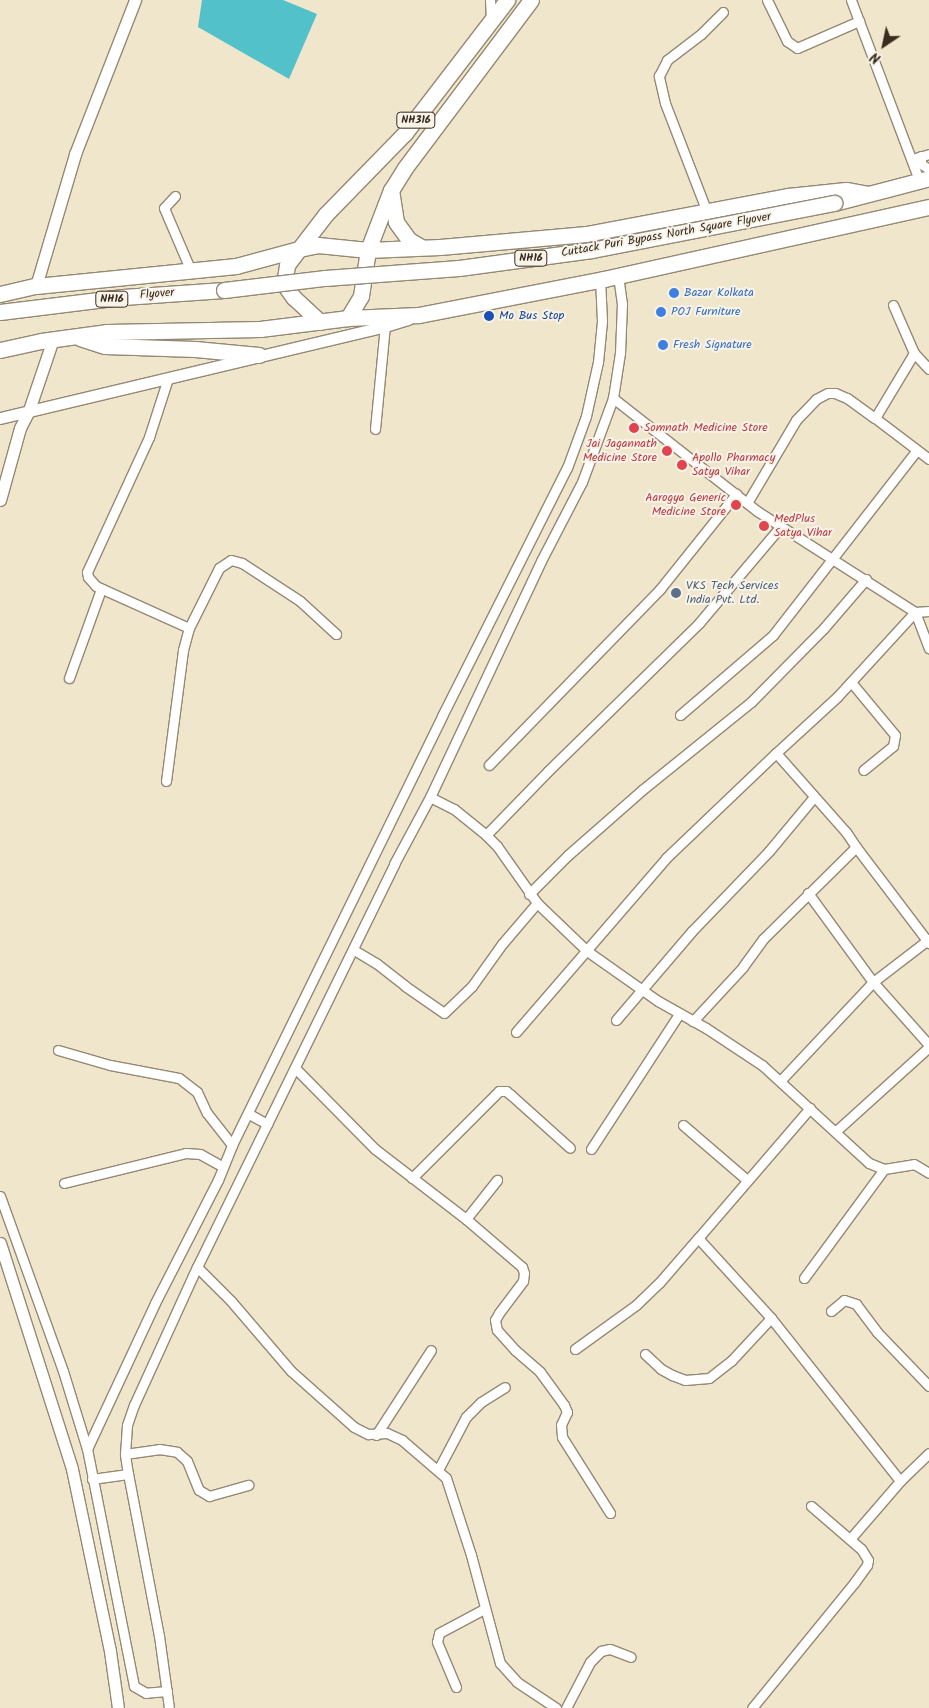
<!DOCTYPE html>
<style>
body{margin:0}
#map{position:relative;width:929px;height:1708px;overflow:hidden;background:#efe6cb;font-family:Kalam,sans-serif}
div>[style]{position:absolute}
[style*='--x']{left:calc(var(--x)*1px);top:calc(var(--y)*1px);width:calc(var(--w)*1px);rotate:calc(var(--a)*1deg)}
.water>*{inset:0;background:#53c1ca}
.roads{filter:drop-shadow(1px 0 #958874) drop-shadow(-1px 0 #958874) drop-shadow(0 1px #958874) drop-shadow(0 -1px #958874)}
.street>*{height:9px;margin:-4.5px;padding:0 4.5px;transform-origin:4.5px;border-radius:4.5px;background:#fff}
.secondary>*{height:11px;margin:-5.5px;padding:0 5.5px;transform-origin:5.5px;border-radius:5.5px;background:#fff}
.highway>*{height:15px;margin:-7.5px;padding:0 7.5px;transform-origin:7.5px;border-radius:7.5px;background:#fff}
.bridges{filter:drop-shadow(1px 0 #958874) drop-shadow(-1px 0 #958874) drop-shadow(0 1px #958874) drop-shadow(0 -1px #958874)}
.highway-bridge>*{height:15px;margin:-7.5px;padding:0 7.5px;transform-origin:7.5px;border-radius:7.5px;background:#fff}
.dots>*{width:14px;height:14px;translate:-50% -50%;box-sizing:border-box;border:2px solid #f7f3e8;border-radius:50%}
span{translate:-50% -50%;white-space:nowrap;text-align:center;line-height:1.15;-webkit-text-stroke:4px #f7f3e8;paint-order:stroke}
.shield-label span{padding:1px 4px;background:#f7f3e8;border:1px solid;border-radius:4px;-webkit-text-stroke-width:0}
.shield-label{font-size:11px;color:#3b2a1e;font-weight:700}
.street-label{font-size:12px;color:#3b2a1e}
.shop-label{font-size:12px;color:#366cbe}
.left{translate:0 -50%;text-align:left}
.transit-label{font-size:12px;color:#164399}
.health-label{font-size:12px;color:#be3a42}
.right{translate:-100% -50%;text-align:right}
.service-label{font-size:12px;color:#4e5e75}
.north{position:absolute;left:859px;top:20px;width:50px;height:50px;-webkit-text-stroke:4px #f7f3e8;paint-order:stroke;rotate:214deg;font-size:14px;font-weight:700;line-height:20px;text-align:center;color:#3b2a1e}
.north::after{content:'';display:block;margin:auto;width:18px;height:22px;background:#3b2a1e;clip-path:polygon(50% 0,100% 100%,50% 72%,0 100%)}
</style>
<div id="map">
<div class="water">
<i style="clip-path:polygon(202px 0,283px 0,317px 14px,289px 79px,198px 27px)"></i>
</div>
<div class="roads">
<div class="street">
<i style="--x:490;--y:0;--w:20;--a:87"></i>
<i style="--x:767;--y:0;--w:46;--a:64"></i>
<i style="--x:787;--y:41;--w:12;--a:35"></i>
<i style="--x:797;--y:48;--w:68;--a:-23.5"></i>
<i style="--x:851;--y:0;--w:192;--a:69.3"></i>
<i style="--x:921;--y:156;--w:8;--a:90"></i>
<i style="--x:921;--y:164;--w:9;--a:32"></i>
<i style="--x:912;--y:159;--w:18;--a:-16"></i>
<i style="--x:175;--y:196;--w:16;--a:133"></i>
<i style="--x:164;--y:208;--w:69;--a:66.8"></i>
<i style="--x:707;--y:212;--w:117;--a:-111.1"></i>
<i style="--x:665;--y:103;--w:28;--a:-103"></i>
<i style="--x:659;--y:76;--w:18;--a:-63"></i>
<i style="--x:667;--y:60;--w:43;--a:-37.4"></i>
<i style="--x:701;--y:34;--w:31;--a:-45"></i>
<i style="--x:893;--y:305;--w:52;--a:66.4"></i>
<i style="--x:914;--y:353;--w:22;--a:47"></i>
<i style="--x:613;--y:398;--w:183;--a:38.1"></i>
<i style="--x:757;--y:511;--w:188;--a:32.6"></i>
<i style="--x:915;--y:612;--w:39;--a:69"></i>
<i style="--x:875;--y:418;--w:68;--a:37.2"></i>
<i style="--x:375;--y:429;--w:103;--a:-84.5"></i>
<i style="--x:747;--y:503;--w:96;--a:-59.4"></i>
<i style="--x:796;--y:420;--w:29;--a:-46"></i>
<i style="--x:816;--y:399;--w:13;--a:-27"></i>
<i style="--x:828;--y:393;--w:7;--a:0"></i>
<i style="--x:835;--y:393;--w:13;--a:23"></i>
<i style="--x:847;--y:398;--w:34;--a:36"></i>
<i style="--x:875;--y:418;--w:76;--a:-59"></i>
<i style="--x:189;--y:628;--w:67;--a:-63.4"></i>
<i style="--x:219;--y:568;--w:14;--a:-34"></i>
<i style="--x:231;--y:560;--w:11;--a:15"></i>
<i style="--x:242;--y:563;--w:69;--a:33.2"></i>
<i style="--x:300;--y:601;--w:49;--a:42.5"></i>
<i style="--x:69;--y:678;--w:95;--a:-70.2"></i>
<i style="--x:851;--y:682;--w:69;--a:50.3"></i>
<i style="--x:895;--y:735;--w:11;--a:100"></i>
<i style="--x:893;--y:746;--w:38;--a:141"></i>
<i style="--x:680;--y:715;--w:123;--a:-40.7"></i>
<i style="--x:773;--y:635;--w:234;--a:-52.1"></i>
<i style="--x:776;--y:753;--w:83;--a:-42.6"></i>
<i style="--x:837;--y:697;--w:115;--a:-47.5"></i>
<i style="--x:915;--y:612;--w:14;--a:-4"></i>
<i style="--x:489;--y:765;--w:245;--a:-45.8"></i>
<i style="--x:660;--y:589;--w:122;--a:-51.3"></i>
<i style="--x:166;--y:781;--w:132;--a:-82.6"></i>
<i style="--x:183;--y:650;--w:23;--a:-75"></i>
<i style="--x:189;--y:628;--w:102;--a:-155.7"></i>
<i style="--x:96;--y:586;--w:12;--a:-132"></i>
<i style="--x:88;--y:577;--w:5;--a:-101"></i>
<i style="--x:87;--y:572;--w:149;--a:-65.3"></i>
<i style="--x:149;--y:437;--w:62;--a:-72.1"></i>
<i style="--x:430;--y:797;--w:27;--a:27"></i>
<i style="--x:454;--y:809;--w:41;--a:39.1"></i>
<i style="--x:486;--y:835;--w:16;--a:45"></i>
<i style="--x:497;--y:846;--w:70;--a:54.9"></i>
<i style="--x:537;--y:903;--w:69;--a:43.8"></i>
<i style="--x:587;--y:951;--w:87;--a:35.2"></i>
<i style="--x:658;--y:1001;--w:55;--a:29.4"></i>
<i style="--x:706;--y:1028;--w:67;--a:33.5"></i>
<i style="--x:762;--y:1065;--w:145;--a:42.5"></i>
<i style="--x:869;--y:1163;--w:16;--a:22"></i>
<i style="--x:884;--y:1169;--w:30;--a:-9"></i>
<i style="--x:914;--y:1164;--w:17;--a:31"></i>
<i style="--x:486;--y:835;--w:89;--a:-45.9"></i>
<i style="--x:548;--y:771;--w:211;--a:-44.4"></i>
<i style="--x:699;--y:623;--w:126;--a:-49.8"></i>
<i style="--x:856;--y:847;--w:121;--a:52.8"></i>
<i style="--x:808;--y:893;--w:110;--a:53.9"></i>
<i style="--x:873;--y:982;--w:84;--a:48.4"></i>
<i style="--x:529;--y:894;--w:55;--a:-45"></i>
<i style="--x:568;--y:855;--w:98;--a:-41.3"></i>
<i style="--x:642;--y:790;--w:140;--a:-38.9"></i>
<i style="--x:751;--y:702;--w:103;--a:-45.4"></i>
<i style="--x:823;--y:629;--w:66;--a:-49.3"></i>
<i style="--x:354;--y:950;--w:26;--a:31"></i>
<i style="--x:376;--y:963;--w:37;--a:38"></i>
<i style="--x:405;--y:986;--w:47;--a:34.7"></i>
<i style="--x:444;--y:1013;--w:39;--a:-44"></i>
<i style="--x:472;--y:986;--w:52;--a:-54.5"></i>
<i style="--x:502;--y:944;--w:54;--a:-49.5"></i>
<i style="--x:616;--y:1020;--w:117;--a:-49.5"></i>
<i style="--x:692;--y:931;--w:111;--a:-46.1"></i>
<i style="--x:769;--y:851;--w:70;--a:-50.2"></i>
<i style="--x:516;--y:1032;--w:230;--a:-49.2"></i>
<i style="--x:666;--y:858;--w:152;--a:-43.7"></i>
<i style="--x:776;--y:753;--w:106;--a:48.5"></i>
<i style="--x:846;--y:832;--w:18;--a:56"></i>
<i style="--x:856;--y:847;--w:131;--a:135.3"></i>
<i style="--x:763;--y:939;--w:34;--a:126"></i>
<i style="--x:743;--y:967;--w:74;--a:132.8"></i>
<i style="--x:58;--y:1050;--w:54;--a:16.1"></i>
<i style="--x:110;--y:1065;--w:70;--a:10.7"></i>
<i style="--x:179;--y:1078;--w:23;--a:38"></i>
<i style="--x:197;--y:1092;--w:23;--a:65"></i>
<i style="--x:207;--y:1113;--w:41;--a:52"></i>
<i style="--x:295;--y:1068;--w:114;--a:45.4"></i>
<i style="--x:375;--y:1149;--w:115;--a:37.6"></i>
<i style="--x:466;--y:1219;--w:74;--a:40.6"></i>
<i style="--x:522;--y:1267;--w:6;--a:72"></i>
<i style="--x:524;--y:1273;--w:8;--a:97"></i>
<i style="--x:523;--y:1281;--w:40;--a:127"></i>
<i style="--x:499;--y:1313;--w:8;--a:120"></i>
<i style="--x:495;--y:1320;--w:10;--a:79"></i>
<i style="--x:497;--y:1330;--w:27;--a:48"></i>
<i style="--x:515;--y:1350;--w:33;--a:41"></i>
<i style="--x:540;--y:1372;--w:41;--a:54"></i>
<i style="--x:564;--y:1405;--w:8;--a:67"></i>
<i style="--x:567;--y:1412;--w:14;--a:115"></i>
<i style="--x:561;--y:1425;--w:12;--a:85"></i>
<i style="--x:562;--y:1437;--w:90;--a:57.7"></i>
<i style="--x:781;--y:1080;--w:134;--a:-46.8"></i>
<i style="--x:873;--y:982;--w:71;--a:-37.5"></i>
<i style="--x:810;--y:1108;--w:172;--a:130.7"></i>
<i style="--x:698;--y:1238;--w:108;--a:47.6"></i>
<i style="--x:771;--y:1318;--w:208;--a:51.6"></i>
<i style="--x:900;--y:1481;--w:40;--a:-44"></i>
<i style="--x:249;--y:1114;--w:21;--a:29"></i>
<i style="--x:683;--y:1125;--w:84;--a:40.7"></i>
<i style="--x:836;--y:1131;--w:125;--a:-42.1"></i>
<i style="--x:591;--y:1149;--w:161;--a:-56.9"></i>
<i style="--x:412;--y:1178;--w:123;--a:-45"></i>
<i style="--x:499;--y:1091;--w:7;--a:0"></i>
<i style="--x:506;--y:1091;--w:6;--a:39"></i>
<i style="--x:511;--y:1095;--w:79;--a:41.9"></i>
<i style="--x:64;--y:1183;--w:126;--a:-13.8"></i>
<i style="--x:186;--y:1153;--w:14;--a:4"></i>
<i style="--x:200;--y:1154;--w:26;--a:29"></i>
<i style="--x:0;--y:1196;--w:186;--a:70.2"></i>
<i style="--x:63;--y:1371;--w:82;--a:72.9"></i>
<i style="--x:466;--y:1219;--w:50;--a:-51.5"></i>
<i style="--x:197;--y:1267;--w:48;--a:45"></i>
<i style="--x:231;--y:1301;--w:92;--a:49.4"></i>
<i style="--x:291;--y:1371;--w:84;--a:41.6"></i>
<i style="--x:354;--y:1427;--w:16;--a:27"></i>
<i style="--x:368;--y:1434;--w:19;--a:-3"></i>
<i style="--x:387;--y:1433;--w:17;--a:25"></i>
<i style="--x:402;--y:1440;--w:58;--a:40.8"></i>
<i style="--x:446;--y:1478;--w:81;--a:72"></i>
<i style="--x:471;--y:1555;--w:112;--a:75"></i>
<i style="--x:500;--y:1663;--w:25;--a:48"></i>
<i style="--x:517;--y:1682;--w:47;--a:33.7"></i>
<i style="--x:804;--y:1278;--w:135;--a:-53.7"></i>
<i style="--x:831;--y:1311;--w:17;--a:-40"></i>
<i style="--x:844;--y:1300;--w:13;--a:18"></i>
<i style="--x:856;--y:1304;--w:35;--a:53"></i>
<i style="--x:877;--y:1332;--w:75;--a:46.1"></i>
<i style="--x:575;--y:1349;--w:75;--a:-35.8"></i>
<i style="--x:636;--y:1305;--w:32;--a:-44"></i>
<i style="--x:659;--y:1283;--w:60;--a:-49.1"></i>
<i style="--x:645;--y:1354;--w:22;--a:43"></i>
<i style="--x:661;--y:1369;--w:13;--a:29"></i>
<i style="--x:672;--y:1375;--w:14;--a:21"></i>
<i style="--x:685;--y:1380;--w:24;--a:-5"></i>
<i style="--x:709;--y:1378;--w:28;--a:-38"></i>
<i style="--x:731;--y:1361;--w:59;--a:-47.1"></i>
<i style="--x:376;--y:1435;--w:101;--a:-57.1"></i>
<i style="--x:125;--y:1454;--w:34;--a:-8"></i>
<i style="--x:159;--y:1449;--w:18;--a:9"></i>
<i style="--x:177;--y:1452;--w:13;--a:42"></i>
<i style="--x:187;--y:1461;--w:31;--a:68"></i>
<i style="--x:199;--y:1490;--w:12;--a:31"></i>
<i style="--x:209;--y:1496;--w:41;--a:-15.8"></i>
<i style="--x:438;--y:1470;--w:60;--a:-62.2"></i>
<i style="--x:466;--y:1417;--w:21;--a:-45"></i>
<i style="--x:481;--y:1402;--w:28;--a:-32"></i>
<i style="--x:92;--y:1479;--w:36;--a:-8"></i>
<i style="--x:850;--y:1539;--w:77;--a:-49.2"></i>
<i style="--x:456;--y:1687;--w:49;--a:-112.9"></i>
<i style="--x:437;--y:1642;--w:9;--a:-77"></i>
<i style="--x:439;--y:1633;--w:51;--a:-28.1"></i>
<i style="--x:167;--y:1691;--w:21;--a:175"></i>
<i style="--x:146;--y:1693;--w:14;--a:-150"></i>
<i style="--x:134;--y:1686;--w:242;--a:-101.2"></i>
<i style="--x:87;--y:1449;--w:161;--a:-65"></i>
<i style="--x:155;--y:1303;--w:138;--a:-62.9"></i>
<i style="--x:218;--y:1180;--w:38;--a:-68"></i>
<i style="--x:232;--y:1145;--w:478;--a:-63.9"></i>
<i style="--x:442;--y:716;--w:278;--a:-63.3"></i>
<i style="--x:567;--y:468;--w:55;--a:-69.9"></i>
<i style="--x:586;--y:416;--w:55;--a:-77.5"></i>
<i style="--x:598;--y:362;--w:41;--a:-84.4"></i>
<i style="--x:602;--y:321;--w:42;--a:-92.7"></i>
<i style="--x:169;--y:1708;--w:73;--a:-97.9"></i>
<i style="--x:159;--y:1636;--w:165;--a:-100.8"></i>
<i style="--x:128;--y:1474;--w:20;--a:-99"></i>
<i style="--x:125;--y:1454;--w:29;--a:-86"></i>
<i style="--x:127;--y:1425;--w:21;--a:-71"></i>
<i style="--x:134;--y:1405;--w:152;--a:-65.5"></i>
<i style="--x:197;--y:1267;--w:449;--a:-63.9"></i>
<i style="--x:394;--y:864;--w:76;--a:-61.8"></i>
<i style="--x:430;--y:797;--w:261;--a:-64.8"></i>
<i style="--x:541;--y:561;--w:89;--a:-62.6"></i>
<i style="--x:582;--y:482;--w:90;--a:-69.7"></i>
<i style="--x:613;--y:398;--w:46;--a:-81.2"></i>
<i style="--x:620;--y:353;--w:49;--a:-87.7"></i>
<i style="--x:622;--y:304;--w:29;--a:-98"></i>
<i style="--x:566;--y:1708;--w:52;--a:-62.4"></i>
<i style="--x:590;--y:1662;--w:16;--a:-45"></i>
<i style="--x:601;--y:1651;--w:9;--a:-13"></i>
<i style="--x:610;--y:1649;--w:22;--a:21"></i>
<i style="--x:752;--y:1708;--w:161;--a:-50.8"></i>
<i style="--x:854;--y:1583;--w:22;--a:-54"></i>
<i style="--x:867;--y:1565;--w:5;--a:-79"></i>
<i style="--x:868;--y:1560;--w:13;--a:-122"></i>
<i style="--x:861;--y:1549;--w:66;--a:-139.3"></i>
</div>
<div class="secondary">
<i style="--x:36;--y:286;--w:138;--a:-73.5"></i>
<i style="--x:75;--y:154;--w:165;--a:-68.7"></i>
<i style="--x:0;--y:418;--w:396;--a:-13.4"></i>
<i style="--x:385;--y:326;--w:24;--a:-17"></i>
<i style="--x:0;--y:500;--w:75;--a:-74.5"></i>
<i style="--x:20;--y:428;--w:20;--a:-63"></i>
<i style="--x:29;--y:410;--w:75;--a:-71.3"></i>
<i style="--x:0;--y:1243;--w:237;--a:72.3"></i>
<i style="--x:72;--y:1469;--w:186;--a:78.2"></i>
<i style="--x:110;--y:1651;--w:58;--a:82"></i>
</div>
<div class="highway">
<i style="--x:531;--y:0;--w:210;--a:126.9"></i>
<i style="--x:405;--y:168;--w:26;--a:122"></i>
<i style="--x:391;--y:190;--w:64;--a:111"></i>
<i style="--x:368;--y:250;--w:72;--a:-2.4"></i>
<i style="--x:440;--y:247;--w:147;--a:-5.1"></i>
<i style="--x:586;--y:234;--w:206;--a:-10.7"></i>
<i style="--x:788;--y:196;--w:58;--a:-5.9"></i>
<i style="--x:846;--y:190;--w:22;--a:10"></i>
<i style="--x:391;--y:190;--w:32;--a:81"></i>
<i style="--x:396;--y:222;--w:22;--a:54"></i>
<i style="--x:409;--y:240;--w:14;--a:30"></i>
<i style="--x:834;--y:203;--w:98;--a:-14.7"></i>
<i style="--x:0;--y:294;--w:37;--a:-13"></i>
<i style="--x:36;--y:286;--w:201;--a:-5.7"></i>
<i style="--x:236;--y:266;--w:65;--a:-15.1"></i>
<i style="--x:299;--y:249;--w:44;--a:-52.4"></i>
<i style="--x:326;--y:214;--w:113;--a:-45.7"></i>
<i style="--x:405;--y:133;--w:168;--a:-52.5"></i>
<i style="--x:0;--y:312;--w:124;--a:-7"></i>
<i style="--x:123;--y:297;--w:101;--a:-4"></i>
<i style="--x:320;--y:322;--w:35;--a:-137"></i>
<i style="--x:294;--y:298;--w:14;--a:-126"></i>
<i style="--x:286;--y:287;--w:9;--a:-96"></i>
<i style="--x:285;--y:278;--w:13;--a:-81"></i>
<i style="--x:287;--y:265;--w:20;--a:-53"></i>
<i style="--x:299;--y:249;--w:19;--a:-12"></i>
<i style="--x:318;--y:245;--w:50;--a:5.7"></i>
<i style="--x:368;--y:250;--w:47;--a:98.7"></i>
<i style="--x:361;--y:296;--w:26;--a:121"></i>
<i style="--x:80;--y:338;--w:26;--a:18"></i>
<i style="--x:105;--y:346;--w:90;--a:1.9"></i>
<i style="--x:195;--y:349;--w:64;--a:5.4"></i>
<i style="--x:0;--y:350;--w:42;--a:-12.4"></i>
<i style="--x:41;--y:341;--w:67;--a:-7.8"></i>
<i style="--x:107;--y:332;--w:153;--a:-1.1"></i>
<i style="--x:260;--y:329;--w:89;--a:-7.1"></i>
<i style="--x:348;--y:318;--w:71;--a:-2.4"></i>
<i style="--x:419;--y:315;--w:188;--a:-11"></i>
<i style="--x:604;--y:279;--w:333;--a:-12.5"></i>
</div>
</div>
<div class="bridges">
<div class="highway-bridge">
<i style="--x:224;--y:290;--w:102;--a:-6.8"></i>
<i style="--x:325;--y:278;--w:134;--a:-4.3"></i>
<i style="--x:459;--y:268;--w:134;--a:-7.7"></i>
<i style="--x:592;--y:250;--w:247;--a:-11"></i>
</div>
</div>
<div class="dots">
<i style="left:674px;top:293px;background:#3f7fe0"></i>
<i style="left:661px;top:312px;background:#3f7fe0"></i>
<i style="left:489px;top:316px;background:#1a4fb4"></i>
<i style="left:663px;top:345px;background:#3f7fe0"></i>
<i style="left:634px;top:428px;background:#e0444e"></i>
<i style="left:667px;top:451px;background:#e0444e"></i>
<i style="left:682px;top:465px;background:#e0444e"></i>
<i style="left:736px;top:505px;background:#e0444e"></i>
<i style="left:764px;top:526px;background:#e0444e"></i>
<i style="left:676px;top:593px;background:#5c6f8a"></i>
</div>
<div class="shield-label">
<span style="left:416px;top:120px">NH316</span>
<span style="left:531px;top:258px">NH16</span>
<span style="left:112px;top:299px">NH16</span>
</div>
<div class="street-label">
<span style="left:666px;top:235px;rotate:-10deg">Cuttack Puri Bypass North Square Flyover</span>
<span style="left:157px;top:294px;rotate:-5deg">Flyover</span>
</div>
<div class="shop-label">
<span class="left" style="left:684px;top:293px">Bazar Kolkata</span>
<span class="left" style="left:671px;top:312px">POJ Furniture</span>
<span class="left" style="left:673px;top:345px">Fresh Signature</span>
</div>
<div class="transit-label">
<span class="left" style="left:499px;top:316px">Mo Bus Stop</span>
</div>
<div class="health-label">
<span class="left" style="left:644px;top:428px">Somnath Medicine Store</span>
<span class="right" style="left:657px;top:451px">Jai Jagannath<br>Medicine Store</span>
<span class="left" style="left:692px;top:465px">Apollo Pharmacy<br>Satya Vihar</span>
<span class="right" style="left:726px;top:505px">Aarogya Generic<br>Medicine Store</span>
<span class="left" style="left:774px;top:526px">MedPlus<br>Satya Vihar</span>
</div>
<div class="service-label">
<span class="left" style="left:686px;top:593px">VKS Tech Services<br>India Pvt. Ltd.</span>
</div>
<div class="north">N</div>
</div>
